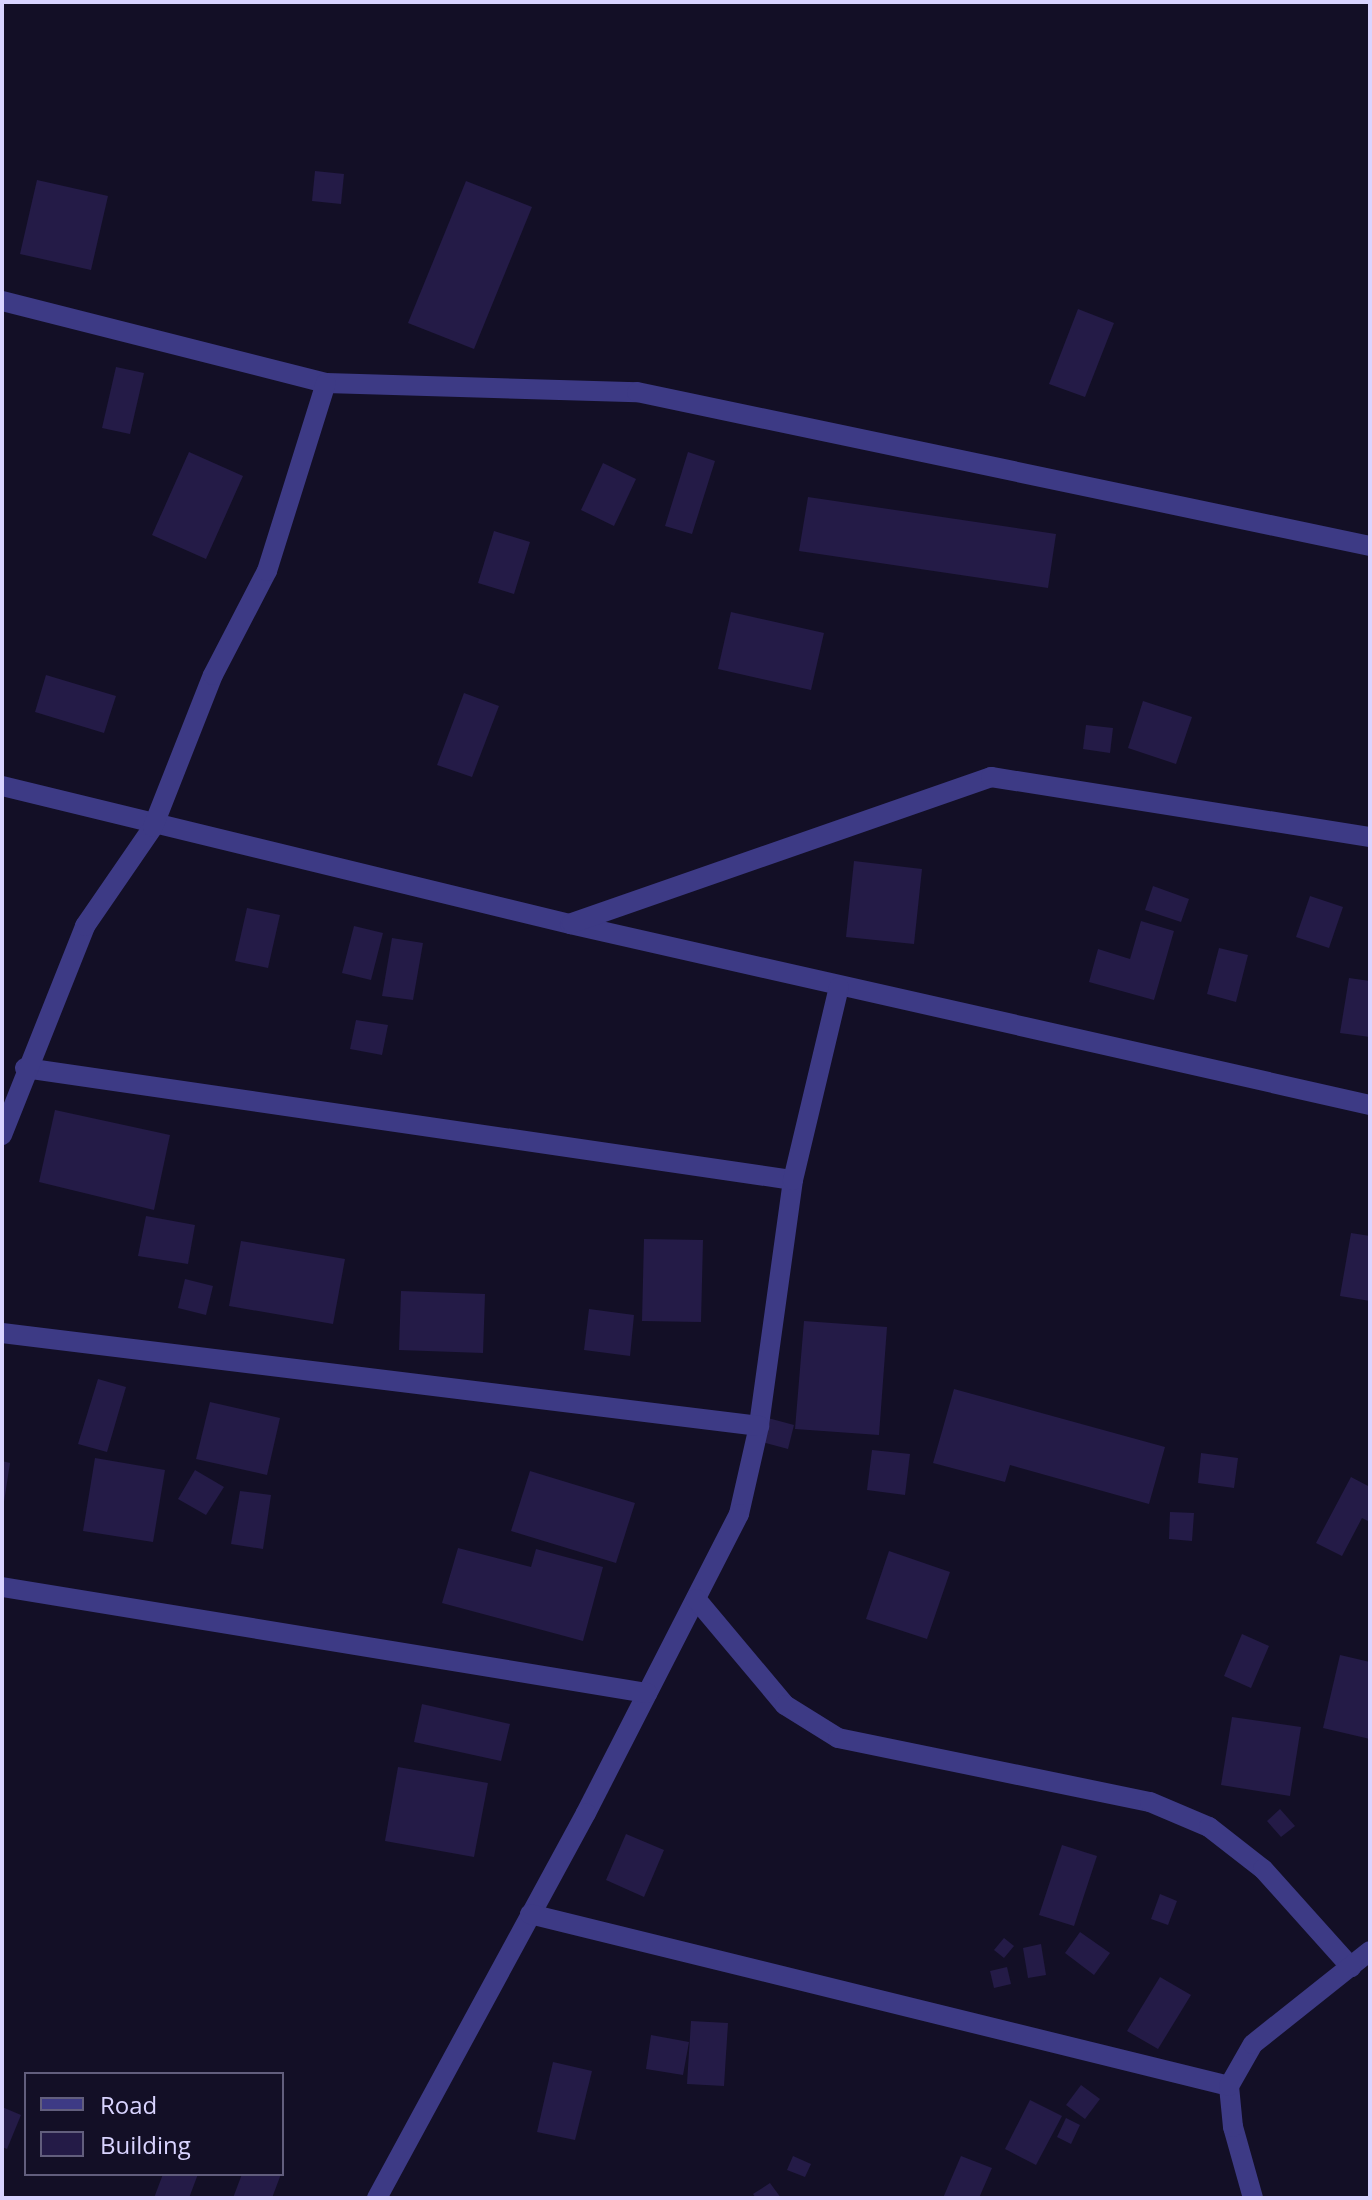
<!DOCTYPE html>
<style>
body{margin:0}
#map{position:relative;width:1372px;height:2200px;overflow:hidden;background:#130f26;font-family:"Open Sans",sans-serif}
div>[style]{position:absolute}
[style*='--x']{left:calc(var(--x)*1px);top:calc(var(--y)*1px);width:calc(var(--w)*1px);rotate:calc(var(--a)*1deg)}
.building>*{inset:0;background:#241b47}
.minor>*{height:20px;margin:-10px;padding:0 10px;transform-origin:10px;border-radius:10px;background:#3d3a85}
span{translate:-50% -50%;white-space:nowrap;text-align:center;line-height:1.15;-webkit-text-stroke:6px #130f26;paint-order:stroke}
.frame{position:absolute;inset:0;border:4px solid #d9d4ff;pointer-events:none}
.legend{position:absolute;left:24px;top:2072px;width:260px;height:104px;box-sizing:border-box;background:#130f26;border:2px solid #625e7d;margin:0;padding:10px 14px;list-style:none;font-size:24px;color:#d9d4ff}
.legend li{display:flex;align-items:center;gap:16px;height:40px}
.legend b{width:40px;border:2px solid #625e7d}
</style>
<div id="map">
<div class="building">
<i style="clip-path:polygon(315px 171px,344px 174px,341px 204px,312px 201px)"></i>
<i style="clip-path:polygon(37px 180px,108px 196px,91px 270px,20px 254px)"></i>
<i style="clip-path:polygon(466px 181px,532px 207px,474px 349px,408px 323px)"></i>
<i style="clip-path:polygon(1078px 309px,1114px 323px,1085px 397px,1049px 384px)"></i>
<i style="clip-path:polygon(116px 367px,144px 373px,130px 434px,102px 428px)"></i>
<i style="clip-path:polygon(189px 452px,243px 476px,206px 559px,152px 535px)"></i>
<i style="clip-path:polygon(688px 452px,715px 461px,692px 534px,665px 526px)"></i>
<i style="clip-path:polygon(603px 463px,636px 479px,614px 526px,581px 510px)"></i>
<i style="clip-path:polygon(808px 497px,1056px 534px,1048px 588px,799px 551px)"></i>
<i style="clip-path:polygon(494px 531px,530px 542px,514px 594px,478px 583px)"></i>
<i style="clip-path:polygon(731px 612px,824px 633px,811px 690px,718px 669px)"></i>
<i style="clip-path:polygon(46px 675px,116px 696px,104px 733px,35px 712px)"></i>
<i style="clip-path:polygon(464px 693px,499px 706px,472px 777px,437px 765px)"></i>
<i style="clip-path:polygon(1143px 701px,1192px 717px,1176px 764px,1128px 748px)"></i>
<i style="clip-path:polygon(1086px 725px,1113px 728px,1110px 753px,1083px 749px)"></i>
<i style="clip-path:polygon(854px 861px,922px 869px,914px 944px,846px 937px)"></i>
<i style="clip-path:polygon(1153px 886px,1189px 899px,1181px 922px,1145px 910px)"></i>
<i style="clip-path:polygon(1310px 896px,1343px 907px,1329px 948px,1296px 937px)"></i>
<i style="clip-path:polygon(247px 908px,280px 915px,268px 968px,235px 961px)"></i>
<i style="clip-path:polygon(1141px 921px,1174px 931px,1154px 1000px,1089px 982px,1098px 949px,1130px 959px)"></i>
<i style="clip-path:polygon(354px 926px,383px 933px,371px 980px,342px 973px)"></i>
<i style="clip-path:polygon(392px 938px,423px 943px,413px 1000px,382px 996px)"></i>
<i style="clip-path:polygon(1219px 948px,1248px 955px,1236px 1002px,1207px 994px)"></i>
<i style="clip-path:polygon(1349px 978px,1370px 981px,1370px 1037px,1340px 1033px)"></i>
<i style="clip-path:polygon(356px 1020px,388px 1025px,382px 1055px,350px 1049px)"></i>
<i style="clip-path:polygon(55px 1110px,170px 1135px,154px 1210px,39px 1182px)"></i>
<i style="clip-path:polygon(146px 1216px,195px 1225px,188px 1264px,138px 1256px)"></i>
<i style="clip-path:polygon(1351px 1233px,1370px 1236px,1370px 1301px,1340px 1296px)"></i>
<i style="clip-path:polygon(644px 1239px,703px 1240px,701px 1322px,642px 1321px)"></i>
<i style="clip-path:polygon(241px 1241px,345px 1259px,333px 1324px,229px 1306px)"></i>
<i style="clip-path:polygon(185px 1279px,213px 1286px,206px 1315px,178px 1308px)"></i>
<i style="clip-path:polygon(401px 1291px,485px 1294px,483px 1353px,399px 1350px)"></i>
<i style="clip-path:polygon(589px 1309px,634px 1315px,630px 1356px,584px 1350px)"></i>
<i style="clip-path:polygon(804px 1321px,887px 1327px,879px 1435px,795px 1429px)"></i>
<i style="clip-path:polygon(98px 1379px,126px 1387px,107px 1452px,78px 1444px)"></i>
<i style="clip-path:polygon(954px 1389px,1165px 1447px,1149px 1504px,1010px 1465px,1005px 1482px,933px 1463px)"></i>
<i style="clip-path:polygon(210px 1402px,280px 1418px,267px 1475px,196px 1459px)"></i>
<i style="clip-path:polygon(768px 1418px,794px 1425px,788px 1449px,762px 1442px)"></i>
<i style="clip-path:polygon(872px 1450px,910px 1454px,905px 1495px,867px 1490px)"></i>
<i style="clip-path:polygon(1201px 1453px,1238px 1458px,1234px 1488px,1198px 1483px)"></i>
<i style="clip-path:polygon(95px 1458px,165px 1470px,153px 1542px,83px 1531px)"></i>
<i style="clip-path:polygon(2px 1461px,10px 1463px,4px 1502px,2px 1502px)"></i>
<i style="clip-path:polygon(195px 1470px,224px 1487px,206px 1515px,178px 1499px)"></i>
<i style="clip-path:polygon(530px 1471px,635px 1503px,616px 1563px,511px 1531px)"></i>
<i style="clip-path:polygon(1351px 1477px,1370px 1487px,1370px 1522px,1362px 1518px,1342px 1556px,1316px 1543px)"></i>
<i style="clip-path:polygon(240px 1491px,271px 1495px,263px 1549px,231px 1544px)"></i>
<i style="clip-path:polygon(1170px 1512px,1194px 1513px,1192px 1541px,1169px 1539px)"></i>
<i style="clip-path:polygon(458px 1548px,531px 1567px,536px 1549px,603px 1567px,583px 1641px,442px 1603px)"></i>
<i style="clip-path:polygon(889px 1551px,950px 1572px,927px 1639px,866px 1619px)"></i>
<i style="clip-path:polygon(1242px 1634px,1269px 1646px,1251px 1688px,1224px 1676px)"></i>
<i style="clip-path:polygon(1340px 1655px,1370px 1662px,1370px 1739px,1323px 1728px)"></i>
<i style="clip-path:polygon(422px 1704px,510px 1724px,501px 1761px,414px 1742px)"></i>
<i style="clip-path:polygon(1232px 1717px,1301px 1727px,1290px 1796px,1221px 1785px)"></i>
<i style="clip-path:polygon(398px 1767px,488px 1783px,474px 1857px,385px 1841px)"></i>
<i style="clip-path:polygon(1280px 1809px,1295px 1826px,1281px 1837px,1267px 1821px)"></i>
<i style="clip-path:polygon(626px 1834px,664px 1850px,644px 1897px,606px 1880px)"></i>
<i style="clip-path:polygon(1062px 1845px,1097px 1856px,1074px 1926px,1039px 1915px)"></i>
<i style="clip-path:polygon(1160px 1894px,1177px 1901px,1168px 1925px,1151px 1919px)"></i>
<i style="clip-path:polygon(1080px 1932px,1110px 1953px,1094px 1975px,1065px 1953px)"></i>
<i style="clip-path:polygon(1004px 1938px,1014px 1946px,1004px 1958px,994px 1950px)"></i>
<i style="clip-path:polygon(1041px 1944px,1046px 1975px,1028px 1978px,1023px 1948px)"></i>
<i style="clip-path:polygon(1007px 1967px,1011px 1984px,994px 1988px,990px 1971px)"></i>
<i style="clip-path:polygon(1160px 1977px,1191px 1995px,1158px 2049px,1127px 2031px)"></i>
<i style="clip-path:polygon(691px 2021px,728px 2023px,724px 2086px,687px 2084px)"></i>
<i style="clip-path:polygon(651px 2035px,689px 2042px,683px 2075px,646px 2069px)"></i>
<i style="clip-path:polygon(553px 2062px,592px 2071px,575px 2140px,537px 2132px)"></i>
<i style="clip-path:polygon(1081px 2085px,1100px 2099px,1085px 2119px,1066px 2105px)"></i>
<i style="clip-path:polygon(1030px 2100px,1062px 2116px,1036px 2165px,1005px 2149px)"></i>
<i style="clip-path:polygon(2px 2107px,21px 2115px,7px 2149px,2px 2147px)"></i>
<i style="clip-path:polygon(1066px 2118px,1080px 2125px,1071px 2144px,1057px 2137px)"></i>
<i style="clip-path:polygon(793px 2156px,811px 2164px,805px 2177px,787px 2170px)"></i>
<i style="clip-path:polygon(961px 2156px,992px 2168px,979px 2198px,943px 2198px)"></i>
<i style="clip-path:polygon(163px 2174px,198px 2174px,189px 2198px,154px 2198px)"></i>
<i style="clip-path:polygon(242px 2174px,281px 2174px,272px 2198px,233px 2198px)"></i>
<i style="clip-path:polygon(770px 2183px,781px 2198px,756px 2198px,753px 2194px)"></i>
</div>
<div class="minor">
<i style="--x:2;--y:301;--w:334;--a:14.2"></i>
<i style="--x:326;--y:383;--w:311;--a:1.7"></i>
<i style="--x:637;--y:392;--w:749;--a:11.87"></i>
<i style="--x:2;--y:786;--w:585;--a:13.66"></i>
<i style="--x:570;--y:924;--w:820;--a:12.75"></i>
<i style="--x:572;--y:923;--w:444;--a:-19.2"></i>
<i style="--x:991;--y:777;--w:384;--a:9"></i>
<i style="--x:25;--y:1068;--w:776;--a:8.3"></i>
<i style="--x:793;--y:1180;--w:248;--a:97.9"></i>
<i style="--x:759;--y:1426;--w:90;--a:102.8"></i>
<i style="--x:739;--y:1514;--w:336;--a:117.1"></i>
<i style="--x:586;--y:1813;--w:438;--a:118.5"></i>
<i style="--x:2;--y:1135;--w:225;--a:-68.3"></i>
<i style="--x:85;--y:926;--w:120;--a:-55.5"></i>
<i style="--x:153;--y:827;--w:163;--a:-68.5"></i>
<i style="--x:213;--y:675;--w:117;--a:-62.6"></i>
<i style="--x:267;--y:571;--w:197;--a:-72.6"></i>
<i style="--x:793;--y:1180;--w:198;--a:-76.6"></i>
<i style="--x:2;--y:1333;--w:763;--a:7"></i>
<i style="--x:2;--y:1587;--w:654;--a:9.33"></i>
<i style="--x:696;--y:1599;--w:138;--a:50"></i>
<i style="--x:785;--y:1705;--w:62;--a:31.9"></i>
<i style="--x:838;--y:1738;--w:318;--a:11.6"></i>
<i style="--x:1150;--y:1802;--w:64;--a:23"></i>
<i style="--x:1209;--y:1827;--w:68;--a:37.9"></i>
<i style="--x:1263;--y:1869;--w:132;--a:48.1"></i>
<i style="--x:530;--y:1914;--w:720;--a:13.82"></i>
<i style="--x:1253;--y:2198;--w:74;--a:-105.7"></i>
<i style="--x:1233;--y:2127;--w:41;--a:-95.6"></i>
<i style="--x:1229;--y:2086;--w:48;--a:-60.3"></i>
<i style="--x:1253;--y:2044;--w:149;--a:-38.5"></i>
</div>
<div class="frame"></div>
<ul class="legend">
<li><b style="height:10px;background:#3d3a85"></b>Road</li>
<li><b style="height:22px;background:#241b47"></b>Building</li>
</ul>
</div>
